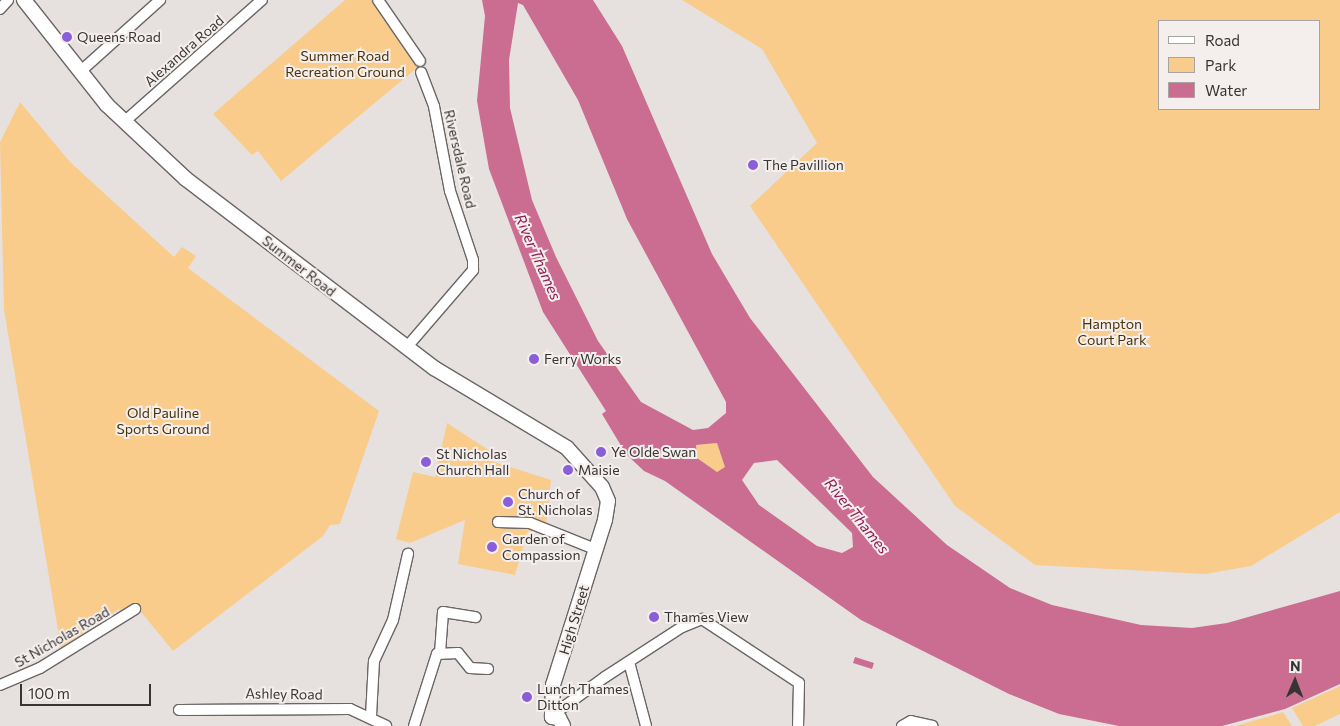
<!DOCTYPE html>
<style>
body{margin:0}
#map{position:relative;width:1340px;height:726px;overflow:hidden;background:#e6e1df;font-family:Commissioner,sans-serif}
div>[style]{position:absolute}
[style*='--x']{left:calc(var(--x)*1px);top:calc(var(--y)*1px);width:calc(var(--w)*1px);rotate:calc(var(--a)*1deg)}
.green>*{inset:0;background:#f9cc8c}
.water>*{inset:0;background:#cb6c91}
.roads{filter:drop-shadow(1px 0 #6b6665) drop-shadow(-1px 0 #6b6665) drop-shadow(0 1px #6b6665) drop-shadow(0 -1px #6b6665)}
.street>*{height:10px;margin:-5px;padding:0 5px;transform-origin:5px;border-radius:5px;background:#fff}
.secondary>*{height:14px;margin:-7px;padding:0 7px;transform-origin:7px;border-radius:7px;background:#fff}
.dots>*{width:14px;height:14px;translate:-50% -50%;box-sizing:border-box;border:2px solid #f4eeec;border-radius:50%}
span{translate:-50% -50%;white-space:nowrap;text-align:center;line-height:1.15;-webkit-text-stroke:4px #f4eeec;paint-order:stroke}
.poi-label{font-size:14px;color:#373534}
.left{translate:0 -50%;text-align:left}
.street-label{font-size:14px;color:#373534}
.park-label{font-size:14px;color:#4a320b}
.water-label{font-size:15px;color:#8f1d55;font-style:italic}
.legend{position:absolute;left:1158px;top:20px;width:162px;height:90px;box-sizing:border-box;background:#f4eeec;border:1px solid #a8a4a2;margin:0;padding:6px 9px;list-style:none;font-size:15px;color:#373534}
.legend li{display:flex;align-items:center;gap:10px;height:25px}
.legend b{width:25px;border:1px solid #a8a4a2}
.north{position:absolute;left:1270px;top:656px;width:50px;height:50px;-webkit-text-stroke:4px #f4eeec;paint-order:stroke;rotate:1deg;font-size:14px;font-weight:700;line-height:20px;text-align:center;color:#373534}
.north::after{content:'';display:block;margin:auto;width:18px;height:22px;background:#373534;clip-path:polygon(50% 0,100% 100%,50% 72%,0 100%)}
.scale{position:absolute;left:20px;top:684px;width:131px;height:22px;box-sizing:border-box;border:2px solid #373534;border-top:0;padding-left:6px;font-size:15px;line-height:18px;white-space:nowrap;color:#373534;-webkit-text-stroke:4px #f4eeec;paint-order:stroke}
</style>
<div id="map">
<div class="green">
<i style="clip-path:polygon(345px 0,371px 0,418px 67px,281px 181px,258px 151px,252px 155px,213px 114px)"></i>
<i style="clip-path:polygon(evenodd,682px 0,1340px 0,1340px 512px,1251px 566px,1205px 574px,1035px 565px,955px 506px,750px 206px,817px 143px,762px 49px,682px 0,1159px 21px,1319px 21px,1319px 109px,1159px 109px,1159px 21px)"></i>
<i style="clip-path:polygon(20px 102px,70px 162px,174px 257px,182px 247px,196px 256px,188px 268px,379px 411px,340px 524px,330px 525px,323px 536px,173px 651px,141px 612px,131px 619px,119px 609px,61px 648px,4px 310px,0 142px)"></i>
<i style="clip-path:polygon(447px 423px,490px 451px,488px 460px,551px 480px,545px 534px,528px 531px,515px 575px,458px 564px,465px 520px,410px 543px,396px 539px,413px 472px,435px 477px)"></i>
<i style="clip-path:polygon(717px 443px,726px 467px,717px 472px,697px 458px,696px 445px)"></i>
<i style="clip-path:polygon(1340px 686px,1340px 714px,1315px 726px,1303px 726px,1292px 708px)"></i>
<i style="clip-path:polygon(1283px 712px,1292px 726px,1235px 726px,1274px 715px)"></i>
</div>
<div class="water">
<i style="clip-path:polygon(evenodd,482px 0,593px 0,622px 46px,712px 254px,750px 318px,873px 477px,947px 545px,1010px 588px,1052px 605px,1141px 625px,1192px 628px,1227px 623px,1340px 591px,1340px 684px,1285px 709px,1222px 726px,1119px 726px,1059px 714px,1009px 694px,861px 620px,665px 481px,644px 471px,626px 454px,602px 414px,606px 411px,543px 312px,489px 169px,477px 101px,485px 16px,482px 0,518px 3px,523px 5px,578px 100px,627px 219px,726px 402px,726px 413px,708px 428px,693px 430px,641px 402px,598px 341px,556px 257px,532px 200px,510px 108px,509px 60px,518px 3px,482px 0,717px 443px,725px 467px,717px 472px,697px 458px,696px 445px,717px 443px,482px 0,777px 460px,852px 533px,853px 547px,842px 553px,817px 546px,759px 505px,742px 480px,754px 463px,777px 460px)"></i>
<i style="clip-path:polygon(855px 657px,874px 663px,872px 669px,853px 663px)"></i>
</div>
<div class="roads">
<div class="street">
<i style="--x:378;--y:0;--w:74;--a:55.5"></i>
<i style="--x:0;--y:9;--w:12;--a:-48"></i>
<i style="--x:82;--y:70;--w:105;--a:-41.9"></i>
<i style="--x:124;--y:122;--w:184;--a:-41.5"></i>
<i style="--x:406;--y:348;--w:103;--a:-49.3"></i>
<i style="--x:473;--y:270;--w:10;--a:-90"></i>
<i style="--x:473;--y:260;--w:73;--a:-108.4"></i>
<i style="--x:450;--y:191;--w:86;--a:-100.7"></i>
<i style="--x:434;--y:106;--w:36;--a:-111"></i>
<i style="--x:498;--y:522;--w:32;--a:2"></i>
<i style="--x:530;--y:523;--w:70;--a:21.8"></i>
<i style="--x:440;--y:653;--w:41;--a:-85.8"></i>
<i style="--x:443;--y:612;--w:33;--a:9"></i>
<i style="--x:629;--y:662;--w:66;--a:75.1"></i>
<i style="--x:0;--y:685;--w:43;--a:-23"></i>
<i style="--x:40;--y:668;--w:112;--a:-31.8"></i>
<i style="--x:179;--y:710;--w:171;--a:-0.3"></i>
<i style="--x:350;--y:709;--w:40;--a:25"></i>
<i style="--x:371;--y:716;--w:55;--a:-86.9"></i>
<i style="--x:374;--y:661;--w:45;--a:-65.1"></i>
<i style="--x:393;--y:620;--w:68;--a:-77.2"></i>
<i style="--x:556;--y:717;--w:6;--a:-72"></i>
<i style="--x:558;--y:711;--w:58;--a:-35.9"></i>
<i style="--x:605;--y:677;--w:92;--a:-33"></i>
<i style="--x:682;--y:627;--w:22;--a:-22"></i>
<i style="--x:702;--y:619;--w:116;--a:33.4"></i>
<i style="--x:799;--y:683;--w:43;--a:91.3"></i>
<i style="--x:414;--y:726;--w:76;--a:-72.3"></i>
<i style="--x:437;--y:654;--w:21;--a:-3"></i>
<i style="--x:458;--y:653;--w:19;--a:51"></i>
<i style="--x:470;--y:668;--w:18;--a:3"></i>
<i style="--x:902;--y:726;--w:10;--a:-29"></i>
<i style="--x:911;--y:721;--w:22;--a:13"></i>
</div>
<div class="secondary">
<i style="--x:24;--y:0;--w:134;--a:51.7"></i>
<i style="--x:107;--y:105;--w:108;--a:43.1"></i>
<i style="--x:186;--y:179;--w:312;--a:37.3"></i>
<i style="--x:434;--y:368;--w:155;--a:31"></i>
<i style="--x:567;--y:448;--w:52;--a:48.1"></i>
<i style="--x:602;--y:487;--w:15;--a:67"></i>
<i style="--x:608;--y:501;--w:19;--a:99"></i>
<i style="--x:605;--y:520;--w:173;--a:107.5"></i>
<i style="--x:553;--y:685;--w:32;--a:92"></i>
<i style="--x:552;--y:717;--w:7;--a:8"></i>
<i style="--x:559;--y:718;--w:9;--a:63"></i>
</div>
</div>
<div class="dots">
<i style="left:67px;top:37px;background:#895ed8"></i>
<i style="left:753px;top:165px;background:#895ed8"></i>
<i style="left:534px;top:359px;background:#895ed8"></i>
<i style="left:601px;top:452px;background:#895ed8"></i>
<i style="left:426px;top:462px;background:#895ed8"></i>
<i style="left:568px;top:470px;background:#895ed8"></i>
<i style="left:508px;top:502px;background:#895ed8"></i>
<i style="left:492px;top:547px;background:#895ed8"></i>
<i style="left:654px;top:617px;background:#895ed8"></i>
<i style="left:527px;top:697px;background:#895ed8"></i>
</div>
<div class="poi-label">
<span class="left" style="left:77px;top:37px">Queens Road</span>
<span class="left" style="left:763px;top:165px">The Pavillion</span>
<span class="left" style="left:544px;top:359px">Ferry Works</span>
<span class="left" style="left:611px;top:452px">Ye Olde Swan</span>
<span class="left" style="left:436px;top:462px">St Nicholas<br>Church Hall</span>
<span class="left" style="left:578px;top:470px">Maisie</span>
<span class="left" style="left:518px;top:502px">Church of<br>St. Nicholas</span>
<span class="left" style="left:502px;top:547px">Garden of<br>Compassion</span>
<span class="left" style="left:664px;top:617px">Thames View</span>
<span class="left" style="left:537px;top:697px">Lunch Thames<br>Ditton</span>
</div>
<div class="street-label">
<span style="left:184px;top:51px;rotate:-41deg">Alexandra Road</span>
<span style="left:460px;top:159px;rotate:77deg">Riversdale Road</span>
<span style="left:299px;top:266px;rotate:38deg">Summer Road</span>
<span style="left:574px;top:620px;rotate:-73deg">High Street</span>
<span style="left:62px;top:637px;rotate:-30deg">St Nicholas Road</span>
<span style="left:284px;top:694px;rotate:1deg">Ashley Road</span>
</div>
<div class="park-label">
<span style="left:345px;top:64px">Summer Road<br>Recreation Ground</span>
<span style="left:1112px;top:332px">Hampton<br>Court Park</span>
<span style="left:163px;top:421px">Old Pauline<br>Sports Ground</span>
</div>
<div class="water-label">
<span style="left:538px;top:257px;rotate:66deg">River Thames</span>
<span style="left:857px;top:516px;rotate:51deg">River Thames</span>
</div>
<ul class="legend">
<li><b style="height:6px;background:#fff"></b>Road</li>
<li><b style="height:14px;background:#f9cc8c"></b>Park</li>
<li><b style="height:14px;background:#cb6c91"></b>Water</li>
</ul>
<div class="north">N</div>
<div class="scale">100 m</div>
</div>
